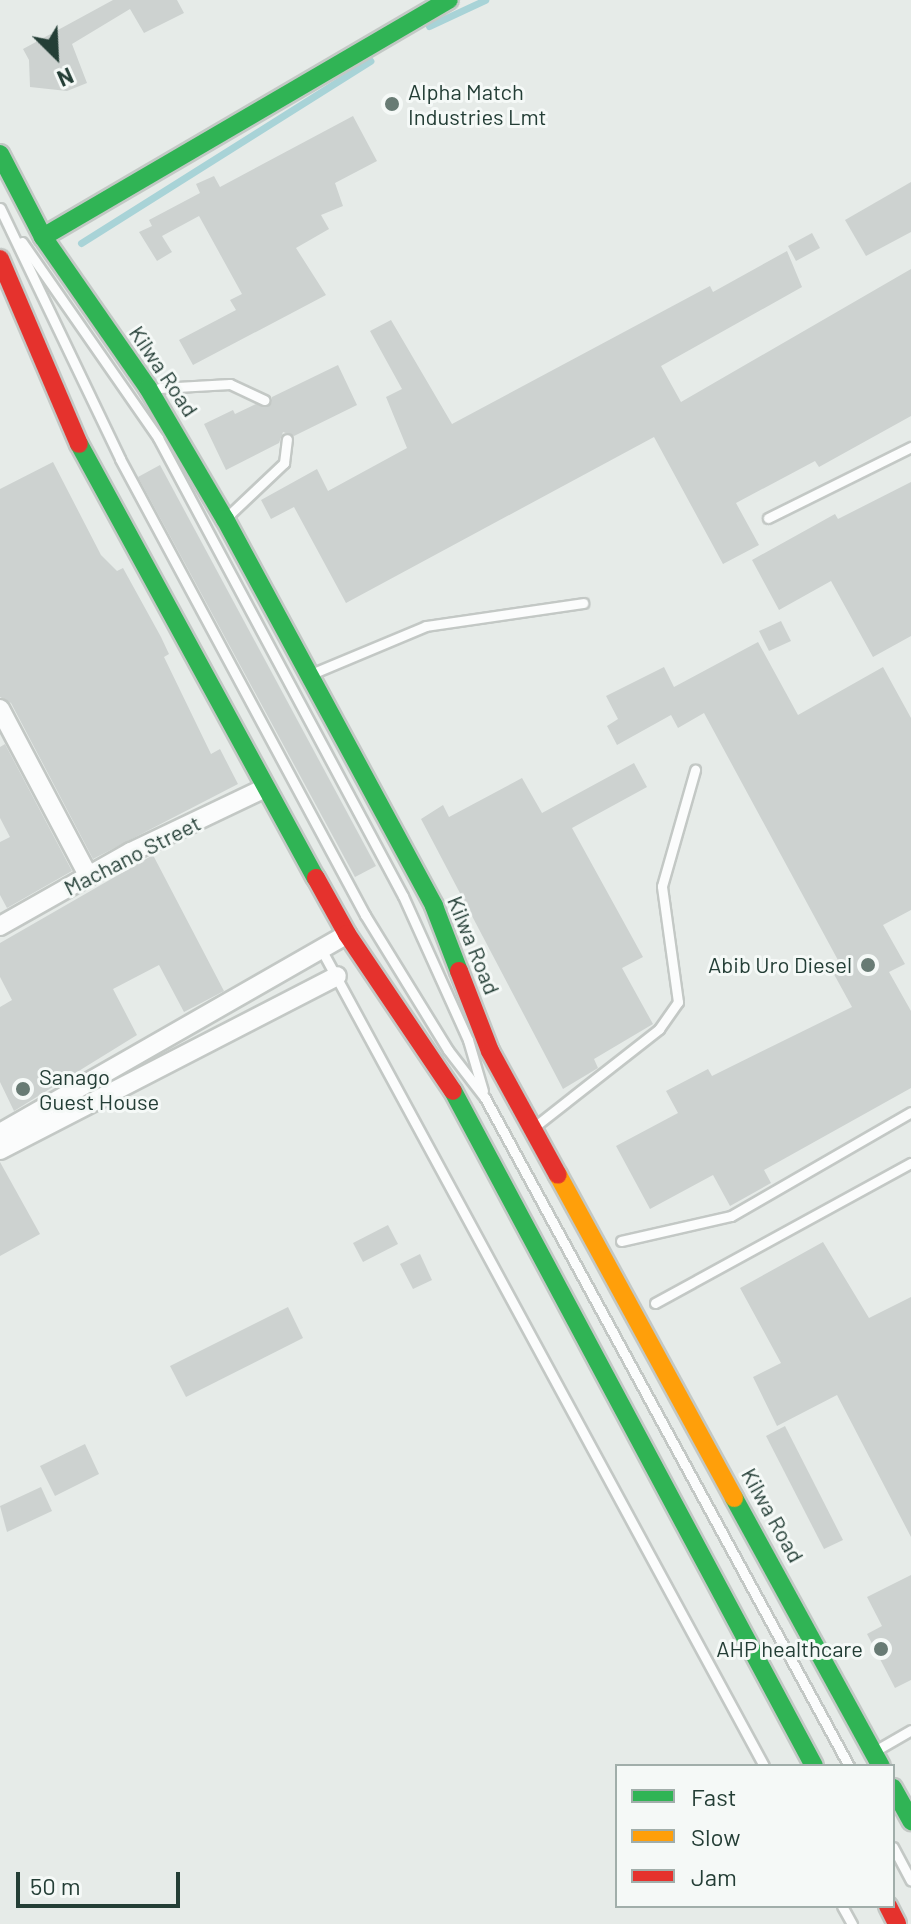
<!DOCTYPE html>
<style>
body{margin:0}
#map{position:relative;width:911px;height:1924px;overflow:hidden;background:#e6ebe8;font-family:Barlow,sans-serif}
div>[style]{position:absolute}
[style*='--x']{left:calc(var(--x)*1px);top:calc(var(--y)*1px);width:calc(var(--w)*1px);rotate:calc(var(--a)*1deg)}
.stream>*{height:7px;margin:-3.5px;padding:0 3.5px;transform-origin:3.5px;border-radius:3.5px;background:#a8d3d7}
.building>*{inset:0;background:#cdd2d0}
.roads{filter:drop-shadow(2px 0 #c3c8c5) drop-shadow(-2px 0 #c3c8c5) drop-shadow(0 2px #c3c8c5) drop-shadow(0 -2px #c3c8c5)}
.lane>*{height:9px;margin:-4.5px;padding:0 4.5px;transform-origin:4.5px;border-radius:4.5px;background:#fbfcfc}
.street>*{height:18px;margin:-9px;padding:0 9px;transform-origin:9px;border-radius:9px;background:#fbfcfc}
.fast>*{height:18px;margin:-9px;padding:0 9px;transform-origin:9px;border-radius:9px;background:#30b455}
.slow>*{height:18px;margin:-9px;padding:0 9px;transform-origin:9px;border-radius:9px;background:#ff9f0a}
.jam>*{height:18px;margin:-9px;padding:0 9px;transform-origin:9px;border-radius:9px;background:#e5322d}
.dots>*{width:22px;height:22px;translate:-50% -50%;box-sizing:border-box;border:4px solid #f5f9f7;border-radius:50%}
span{translate:-50% -50%;white-space:nowrap;text-align:center;line-height:1.15;-webkit-text-stroke:6px #f5f9f7;paint-order:stroke}
.poi-label{font-size:22px;color:#243e36}
.left{translate:0 -50%;text-align:left}
.right{translate:-100% -50%;text-align:right}
.street-label{font-size:22px;color:#243e36}
.legend{position:absolute;left:615px;top:1764px;width:280px;height:144px;box-sizing:border-box;background:#f5f9f7;border:2px solid #a1aeaa;margin:0;padding:10px 14px;list-style:none;font-size:24px;color:#243e36}
.legend li{display:flex;align-items:center;gap:16px;height:40px}
.legend b{width:40px;border:2px solid #a1aeaa}
.north{position:absolute;left:16px;top:16px;width:80px;height:80px;-webkit-text-stroke:6px #f5f9f7;paint-order:stroke;rotate:156deg;font-size:22px;font-weight:700;line-height:32px;text-align:center;color:#243e36}
.north::after{content:'';display:block;margin:auto;width:28px;height:36px;background:#243e36;clip-path:polygon(50% 0,100% 100%,50% 72%,0 100%)}
.scale{position:absolute;left:16px;top:1872px;width:164px;height:36px;box-sizing:border-box;border:4px solid #243e36;border-top:0;padding-left:10px;font-size:24px;line-height:28px;white-space:nowrap;color:#243e36;-webkit-text-stroke:6px #f5f9f7;paint-order:stroke}
</style>
<div id="map">
<div class="stream">
<i style="--x:429;--y:26;--w:62;--a:-24.9"></i>
<i style="--x:81;--y:243;--w:342;--a:-32.2"></i>
</div>
<div class="building">
<i style="clip-path:polygon(113px 0,177px 0,184px 13px,144px 33px,130px 9px,72px 44px,87px 83px,67px 91px,30px 87px,29px 60px,23px 49px)"></i>
<i style="clip-path:polygon(353px 116px,377px 161px,335px 183px,343px 206px,321px 215px,329px 229px,296px 248px,326px 295px,193px 365px,179px 340px,236px 310px,230px 300px,242px 294px,199px 216px,162px 236px,172px 252px,157px 261px,139px 232px,152px 226px,149px 220px,200px 193px,196px 184px,214px 176px,220px 187px)"></i>
<i style="clip-path:polygon(911px 182px,911px 232px,866px 256px,845px 220px)"></i>
<i style="clip-path:polygon(812px 233px,820px 248px,796px 261px,788px 246px)"></i>
<i style="clip-path:polygon(787px 251px,802px 287px,661px 366px,681px 402px,911px 269px,911px 416px,819px 467px,815px 461px,736px 503px,759px 545px,723px 564px,654px 437px,346px 603px,294px 507px,271px 519px,261px 500px,317px 469px,328px 491px,407px 448px,386px 397px,402px 389px,370px 331px,391px 320px,452px 424px,710px 286px,713px 292px)"></i>
<i style="clip-path:polygon(338px 365px,357px 405px,294px 436px,283px 432px,279px 443px,226px 470px,204px 424px,233px 410px,235px 414px,256px 404px,269px 406px,272px 397px)"></i>
<i style="clip-path:polygon(53px 462px,101px 555px,117px 571px,123px 568px,161px 637px,169px 654px,164px 657px,211px 754px,220px 749px,238px 784px,93px 859px,11px 703px,0 697px,0 489px)"></i>
<i style="clip-path:polygon(160px 465px,376px 866px,355px 877px,138px 477px)"></i>
<i style="clip-path:polygon(911px 482px,911px 636px,873px 657px,831px 581px,779px 610px,752px 560px,835px 514px,838px 519px)"></i>
<i style="clip-path:polygon(781px 621px,791px 641px,769px 651px,759px 631px)"></i>
<i style="clip-path:polygon(758px 642px,798px 715px,883px 667px,911px 718px,911px 910px,883px 925px,905px 964px,889px 972px,911px 1011px,911px 1088px,764px 1170px,771px 1183px,730px 1206px,713px 1175px,650px 1209px,616px 1146px,678px 1113px,666px 1091px,708px 1069px,712px 1076px,852px 1007px,830px 967px,839px 962px,704px 713px,678px 728px,671px 715px,617px 745px,607px 726px,618px 719px,606px 696px,664px 667px,674px 687px)"></i>
<i style="clip-path:polygon(5px 744px,72px 871px,7px 908px,0 895px,0 842px,10px 837px,0 818px,0 747px)"></i>
<i style="clip-path:polygon(634px 763px,647px 787px,572px 828px,643px 957px,622px 968px,653px 1024px,594px 1059px,598px 1068px,563px 1089px,421px 819px,443px 805px,449px 817px,522px 778px,542px 813px)"></i>
<i style="clip-path:polygon(153px 855px,224px 991px,184px 1012px,159px 965px,113px 989px,137px 1035px,14px 1111px,0 1082px,0 1007px,12px 1000px,0 977px,0 943px)"></i>
<i style="clip-path:polygon(0 1162px,40px 1234px,0 1256px)"></i>
<i style="clip-path:polygon(388px 1225px,398px 1244px,363px 1262px,353px 1243px)"></i>
<i style="clip-path:polygon(823px 1242px,869px 1318px,911px 1297px,911px 1537px,837px 1395px,777px 1426px,753px 1377px,781px 1363px,740px 1288px)"></i>
<i style="clip-path:polygon(420px 1254px,432px 1280px,413px 1289px,400px 1264px)"></i>
<i style="clip-path:polygon(288px 1307px,303px 1338px,186px 1397px,170px 1366px)"></i>
<i style="clip-path:polygon(785px 1426px,843px 1540px,824px 1549px,766px 1436px)"></i>
<i style="clip-path:polygon(85px 1444px,99px 1474px,55px 1496px,40px 1466px)"></i>
<i style="clip-path:polygon(41px 1487px,52px 1511px,7px 1532px,0 1506px)"></i>
<i style="clip-path:polygon(911px 1575px,911px 1680px,895px 1688px,867px 1634px,882px 1626px,867px 1597px)"></i>
</div>
<div class="roads">
<div class="lane">
<i style="--x:0;--y:208;--w:278;--a:64.4"></i>
<i style="--x:120;--y:459;--w:518;--a:61.75"></i>
<i style="--x:365;--y:915;--w:158;--a:58.4"></i>
<i style="--x:448;--y:1050;--w:61;--a:52.4"></i>
<i style="--x:485;--y:1098;--w:761;--a:61.41"></i>
<i style="--x:22;--y:242;--w:239;--a:55.2"></i>
<i style="--x:158;--y:438;--w:519;--a:61.86"></i>
<i style="--x:403;--y:896;--w:158;--a:65.7"></i>
<i style="--x:468;--y:1040;--w:53;--a:73.6"></i>
<i style="--x:159;--y:388;--w:71;--a:-3.2"></i>
<i style="--x:230;--y:384;--w:38;--a:25"></i>
<i style="--x:229;--y:515;--w:76;--a:-43.4"></i>
<i style="--x:284;--y:463;--w:24;--a:-83"></i>
<i style="--x:768;--y:518;--w:160;--a:-26.4"></i>
<i style="--x:316;--y:672;--w:119;--a:-22.7"></i>
<i style="--x:426;--y:626;--w:159;--a:-8.3"></i>
<i style="--x:321;--y:949;--w:929;--a:61.53"></i>
<i style="--x:538;--y:1124;--w:154;--a:-38.1"></i>
<i style="--x:659;--y:1029;--w:33;--a:-55"></i>
<i style="--x:678;--y:1002;--w:117;--a:-97.9"></i>
<i style="--x:662;--y:886;--w:121;--a:-74.1"></i>
<i style="--x:621;--y:1241;--w:113;--a:-12.8"></i>
<i style="--x:731;--y:1216;--w:208;--a:-30"></i>
<i style="--x:655;--y:1303;--w:292;--a:-28.7"></i>
<i style="--x:880;--y:1748;--w:36;--a:-30"></i>
<i style="--x:893;--y:1847;--w:38;--a:62"></i>
<i style="--x:842;--y:1906;--w:21;--a:61"></i>
</div>
<div class="street">
<i style="--x:0;--y:709;--w:188;--a:62.1"></i>
<i style="--x:0;--y:926;--w:150;--a:-29.5"></i>
<i style="--x:131;--y:852;--w:148;--a:-25.5"></i>
<i style="--x:0;--y:1133;--w:400;--a:-29.8"></i>
<i style="--x:0;--y:1150;--w:379;--a:-27.3"></i>
</div>
<div class="fast">
<i style="--x:0;--y:154;--w:93;--a:62.6"></i>
<i style="--x:43;--y:237;--w:184;--a:55.2"></i>
<i style="--x:148;--y:388;--w:152;--a:59.6"></i>
<i style="--x:225;--y:519;--w:440;--a:61.6"></i>
<i style="--x:434;--y:906;--w:70;--a:69"></i>
<i style="--x:43;--y:237;--w:470;--a:-30.3"></i>
<i style="--x:79;--y:444;--w:494;--a:61.4"></i>
<i style="--x:453;--y:1091;--w:765;--a:61.86"></i>
<i style="--x:734;--y:1498;--w:306;--a:61.3"></i>
<i style="--x:893;--y:1788;--w:38;--a:61"></i>
</div>
<div class="slow">
<i style="--x:558;--y:1175;--w:368;--a:61.4"></i>
</div>
<div class="jam">
<i style="--x:0;--y:259;--w:201;--a:66.9"></i>
<i style="--x:316;--y:878;--w:64;--a:61"></i>
<i style="--x:347;--y:934;--w:189;--a:56"></i>
<i style="--x:459;--y:971;--w:86;--a:68.8"></i>
<i style="--x:490;--y:1051;--w:141;--a:61.3"></i>
<i style="--x:888;--y:1906;--w:20;--a:63"></i>
</div>
</div>
<div class="dots">
<i style="left:392px;top:104px;background:#687b74"></i>
<i style="left:868px;top:965px;background:#687b74"></i>
<i style="left:23px;top:1089px;background:#687b74"></i>
<i style="left:881px;top:1649px;background:#687b74"></i>
</div>
<div class="poi-label">
<span class="left" style="left:408px;top:104px">Alpha Match<br>Industries Lmt</span>
<span class="right" style="left:852px;top:965px">Abib Uro Diesel</span>
<span class="left" style="left:39px;top:1089px">Sanago<br>Guest House</span>
<span class="right" style="left:863px;top:1649px">AHP healthcare</span>
</div>
<div class="street-label">
<span style="left:164px;top:371px;rotate:56deg">Kilwa Road</span>
<span style="left:132px;top:855px;rotate:-27deg">Machano Street</span>
<span style="left:474px;top:945px;rotate:68deg">Kilwa Road</span>
<span style="left:773px;top:1515px;rotate:61deg">Kilwa Road</span>
</div>
<ul class="legend">
<li><b style="height:10px;background:#30b455"></b>Fast</li>
<li><b style="height:10px;background:#ff9f0a"></b>Slow</li>
<li><b style="height:10px;background:#e5322d"></b>Jam</li>
</ul>
<div class="north">N</div>
<div class="scale">50 m</div>
</div>
